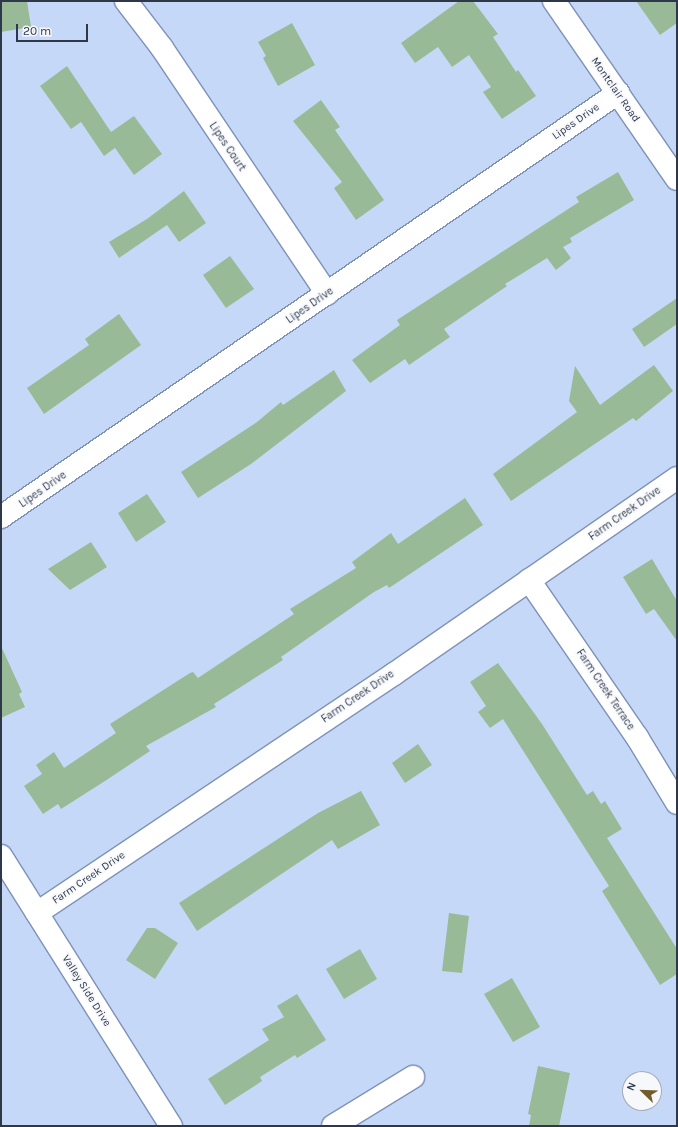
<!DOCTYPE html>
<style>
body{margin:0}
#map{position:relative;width:678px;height:1127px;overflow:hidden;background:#c6d8f8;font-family:Karla,sans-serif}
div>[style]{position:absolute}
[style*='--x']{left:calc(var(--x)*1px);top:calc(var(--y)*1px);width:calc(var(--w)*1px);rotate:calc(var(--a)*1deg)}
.building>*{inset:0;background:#99ba96}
.roads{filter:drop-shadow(1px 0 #7e92b8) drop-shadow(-1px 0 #7e92b8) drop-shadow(0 1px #7e92b8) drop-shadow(0 -1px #7e92b8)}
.street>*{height:22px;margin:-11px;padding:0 11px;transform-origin:11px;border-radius:11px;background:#fff}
span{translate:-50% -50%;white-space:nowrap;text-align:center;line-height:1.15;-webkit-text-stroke:3.5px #f6f8fc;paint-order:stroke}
.street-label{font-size:11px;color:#2f3848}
.frame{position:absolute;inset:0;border:2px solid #2f3848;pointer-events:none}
.north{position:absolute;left:622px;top:1071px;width:40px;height:40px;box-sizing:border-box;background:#f6f8fc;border:1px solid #a6abb4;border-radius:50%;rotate:293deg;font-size:11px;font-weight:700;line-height:16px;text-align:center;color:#2f3848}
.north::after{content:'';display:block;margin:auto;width:14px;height:18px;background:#735b2c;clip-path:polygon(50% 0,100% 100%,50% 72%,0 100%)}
.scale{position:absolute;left:16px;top:24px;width:72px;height:18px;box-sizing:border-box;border:2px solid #2f3848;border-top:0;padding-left:5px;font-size:12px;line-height:14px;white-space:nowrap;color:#2f3848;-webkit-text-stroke:3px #f6f8fc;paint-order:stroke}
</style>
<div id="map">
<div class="building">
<i style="clip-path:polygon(1px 1px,27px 1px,31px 27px,1px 32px)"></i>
<i style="clip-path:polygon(459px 1px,473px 1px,498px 34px,493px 37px,516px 72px,518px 70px,536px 96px,502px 119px,483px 92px,491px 87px,469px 55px,452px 67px,438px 47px,415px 63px,401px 43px)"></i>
<i style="clip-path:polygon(636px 1px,677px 1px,677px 23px,660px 35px)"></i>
<i style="clip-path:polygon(292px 23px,315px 65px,278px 86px,263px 58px,266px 56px,258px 42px)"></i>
<i style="clip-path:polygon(67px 66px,111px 132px,134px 116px,162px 154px,134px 175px,115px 148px,104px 156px,81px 122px,71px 129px,40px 86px)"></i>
<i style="clip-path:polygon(321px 100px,340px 127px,335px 130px,384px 200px,356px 220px,334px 188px,342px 182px,293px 121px)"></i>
<i style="clip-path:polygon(618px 172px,634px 200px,570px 238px,572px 242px,563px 247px,571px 258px,556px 270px,547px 258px,505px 284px,507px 286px,444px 329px,450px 337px,409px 365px,405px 359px,370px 383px,352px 360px,400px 325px,397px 320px,579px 202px,576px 197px)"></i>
<i style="clip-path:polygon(184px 191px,206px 223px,179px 242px,167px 225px,119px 258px,109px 242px,147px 219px)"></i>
<i style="clip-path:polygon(230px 256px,254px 289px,226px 308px,203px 275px)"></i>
<i style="clip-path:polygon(677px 298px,677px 324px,644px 347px,632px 329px)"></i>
<i style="clip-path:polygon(119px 314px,141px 345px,44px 414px,27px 388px,89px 345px,85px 339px)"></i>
<i style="clip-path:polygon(654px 365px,673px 391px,636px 421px,633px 418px,511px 501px,493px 474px,577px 412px,569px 401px,575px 366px,600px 405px)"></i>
<i style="clip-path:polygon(334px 370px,346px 391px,251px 464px,198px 498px,181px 472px,257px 422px,281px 402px,283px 405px)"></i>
<i style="clip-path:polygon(147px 494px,166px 522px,136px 542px,118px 513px)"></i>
<i style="clip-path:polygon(465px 498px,483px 525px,389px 588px,387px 585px,374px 592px,281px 657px,283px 660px,214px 704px,216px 707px,146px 746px,150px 751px,105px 781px,61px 809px,58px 804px,43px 814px,24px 786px,42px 774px,36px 765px,54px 752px,64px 768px,116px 733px,110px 724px,190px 673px,193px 672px,198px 678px,294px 614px,290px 609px,356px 568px,352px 562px,391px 533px,398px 544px)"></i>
<i style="clip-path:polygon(91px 542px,107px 567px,70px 590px,48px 569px)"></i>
<i style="clip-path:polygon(652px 559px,677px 601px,677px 641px,654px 609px,646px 614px,623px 577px)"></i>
<i style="clip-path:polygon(1px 646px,22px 692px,19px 694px,25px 707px,1px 718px)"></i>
<i style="clip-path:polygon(498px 663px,542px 724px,587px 795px,593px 791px,601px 804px,605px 801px,622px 829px,607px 838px,677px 949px,677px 974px,660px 985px,602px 891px,609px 886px,503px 719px,490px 728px,478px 712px,486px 706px,470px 682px)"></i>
<i style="clip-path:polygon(418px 744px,432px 765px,405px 783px,392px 763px)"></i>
<i style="clip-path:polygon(361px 791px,380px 825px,338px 849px,332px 840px,197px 931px,179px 903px,318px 813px)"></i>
<i style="clip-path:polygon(449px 913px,469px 916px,462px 973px,442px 971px)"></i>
<i style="clip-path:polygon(147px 928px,155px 928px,178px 943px,155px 979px,126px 960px)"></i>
<i style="clip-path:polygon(360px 949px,377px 979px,344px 999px,326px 969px)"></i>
<i style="clip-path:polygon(512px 978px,540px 1027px,513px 1042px,484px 994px)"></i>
<i style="clip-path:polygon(297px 994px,326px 1040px,297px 1058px,295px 1055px,260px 1077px,262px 1081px,225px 1105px,208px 1079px,269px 1040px,262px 1029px,284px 1017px,277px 1006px)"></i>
<i style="clip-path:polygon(538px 1066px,570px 1073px,559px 1126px,529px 1126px,531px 1115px,528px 1114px)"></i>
</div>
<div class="roads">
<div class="street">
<i style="--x:126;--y:1;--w:59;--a:52.5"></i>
<i style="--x:162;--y:48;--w:296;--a:56.1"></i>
<i style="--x:554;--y:1;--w:216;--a:55.4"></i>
<i style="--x:1;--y:517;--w:749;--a:-34.5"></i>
<i style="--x:529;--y:580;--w:191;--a:55.5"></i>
<i style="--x:637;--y:737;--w:77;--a:58.8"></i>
<i style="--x:1;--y:856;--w:319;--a:57.8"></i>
<i style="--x:37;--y:913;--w:430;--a:-33.8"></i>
<i style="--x:394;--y:674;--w:344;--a:-34.7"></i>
<i style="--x:333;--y:1126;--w:94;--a:-31.5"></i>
</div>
</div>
<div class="street-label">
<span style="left:615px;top:90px;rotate:55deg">Montclair Road</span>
<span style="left:576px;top:122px;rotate:-35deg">Lipes Drive</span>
<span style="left:227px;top:147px;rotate:56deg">Lipes Court</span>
<span style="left:310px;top:306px;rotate:-35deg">Lipes Drive</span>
<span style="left:43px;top:490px;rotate:-35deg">Lipes Drive</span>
<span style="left:625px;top:514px;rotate:-35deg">Farm Creek Drive</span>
<span style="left:605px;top:690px;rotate:56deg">Farm Creek Terrace</span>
<span style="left:358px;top:697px;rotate:-34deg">Farm Creek Drive</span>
<span style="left:89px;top:878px;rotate:-34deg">Farm Creek Drive</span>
<span style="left:86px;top:991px;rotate:58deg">Valley Side Drive</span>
</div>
<div class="frame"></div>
<div class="north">N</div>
<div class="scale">20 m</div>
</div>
